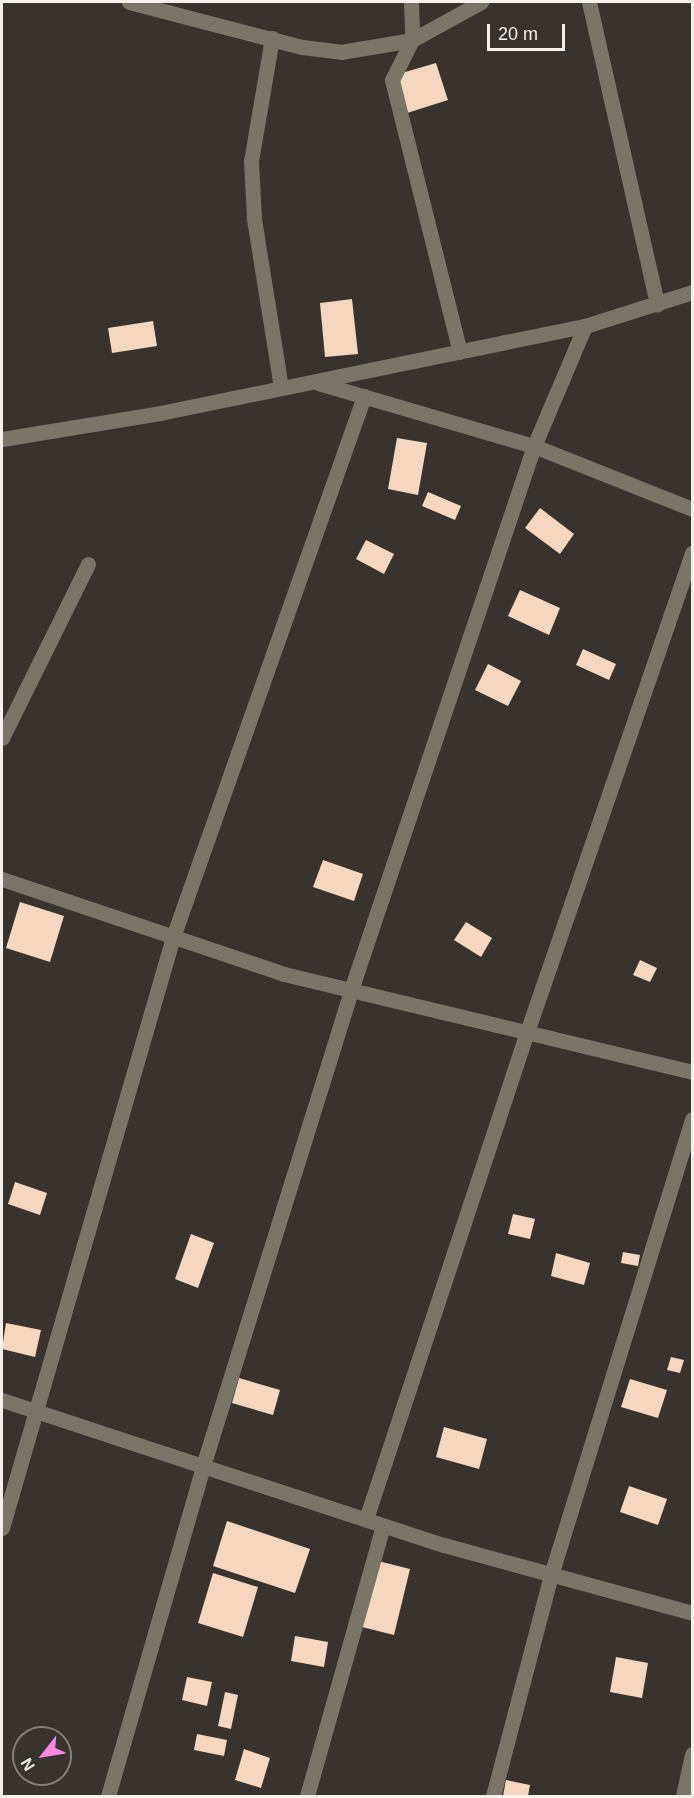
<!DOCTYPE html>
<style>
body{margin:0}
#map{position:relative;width:694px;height:1798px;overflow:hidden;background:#38332e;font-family:Helvetica,sans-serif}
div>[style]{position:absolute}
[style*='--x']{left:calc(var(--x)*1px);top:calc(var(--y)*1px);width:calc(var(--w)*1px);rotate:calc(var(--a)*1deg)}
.building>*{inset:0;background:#f6d6be}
.street>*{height:15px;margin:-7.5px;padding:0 7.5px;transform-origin:7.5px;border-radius:7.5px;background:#797567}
span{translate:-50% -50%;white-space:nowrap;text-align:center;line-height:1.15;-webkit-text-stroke:6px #38332e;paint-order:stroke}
.frame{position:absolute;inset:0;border:3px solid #f4f1ed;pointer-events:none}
.north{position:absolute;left:12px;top:1726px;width:60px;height:60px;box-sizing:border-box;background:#38332e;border:2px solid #837f7a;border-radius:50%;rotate:239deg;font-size:16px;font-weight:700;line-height:24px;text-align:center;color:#f4f1ed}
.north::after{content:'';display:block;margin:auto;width:21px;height:27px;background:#fc86e3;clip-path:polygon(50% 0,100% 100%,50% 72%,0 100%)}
.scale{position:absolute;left:487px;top:24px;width:78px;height:27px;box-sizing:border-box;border:3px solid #f4f1ed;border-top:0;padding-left:8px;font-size:18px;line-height:21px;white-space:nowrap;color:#f4f1ed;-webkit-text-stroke:4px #38332e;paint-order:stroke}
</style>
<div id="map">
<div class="building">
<i style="clip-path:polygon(436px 63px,448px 100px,407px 113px,395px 75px)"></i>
<i style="clip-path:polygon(352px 299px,358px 354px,325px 357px,320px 303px)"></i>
<i style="clip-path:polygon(153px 321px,157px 346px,112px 353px,108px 328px)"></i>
<i style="clip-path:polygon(397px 438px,427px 443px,418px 495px,388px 489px)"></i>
<i style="clip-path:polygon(428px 492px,461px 506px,455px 520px,422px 506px)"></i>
<i style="clip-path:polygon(540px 508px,574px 534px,560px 554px,525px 528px)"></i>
<i style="clip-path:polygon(366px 540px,394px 554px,384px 574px,356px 559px)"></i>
<i style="clip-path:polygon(520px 590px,560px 608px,549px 635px,508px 616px)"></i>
<i style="clip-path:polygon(583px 649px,616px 664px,609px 680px,576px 665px)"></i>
<i style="clip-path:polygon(488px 664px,521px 681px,508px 706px,475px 690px)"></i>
<i style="clip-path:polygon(323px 860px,363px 874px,354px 901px,313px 887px)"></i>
<i style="clip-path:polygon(20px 902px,64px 916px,50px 962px,6px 948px)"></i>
<i style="clip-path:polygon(466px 922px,492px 938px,481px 957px,454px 940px)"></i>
<i style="clip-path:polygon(640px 960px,657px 968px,650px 982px,633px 975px)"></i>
<i style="clip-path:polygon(15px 1182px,47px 1193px,40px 1215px,8px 1204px)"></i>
<i style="clip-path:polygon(513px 1214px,535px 1219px,530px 1239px,508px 1234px)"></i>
<i style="clip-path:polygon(191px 1234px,214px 1243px,198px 1288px,175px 1279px)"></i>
<i style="clip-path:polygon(623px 1252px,640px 1255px,638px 1266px,621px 1263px)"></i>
<i style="clip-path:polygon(556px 1253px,590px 1263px,584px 1285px,551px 1276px)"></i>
<i style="clip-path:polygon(6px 1323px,41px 1330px,35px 1357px,2px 1349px)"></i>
<i style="clip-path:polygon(671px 1357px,684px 1360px,680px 1373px,667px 1370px)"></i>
<i style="clip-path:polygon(239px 1378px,280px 1390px,273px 1415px,232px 1403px)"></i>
<i style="clip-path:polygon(630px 1379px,667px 1390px,658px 1418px,621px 1407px)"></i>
<i style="clip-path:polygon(444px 1427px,487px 1439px,479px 1469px,436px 1457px)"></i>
<i style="clip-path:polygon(629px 1486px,667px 1499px,658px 1525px,620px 1512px)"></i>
<i style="clip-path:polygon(227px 1521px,310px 1549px,295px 1593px,213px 1566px)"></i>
<i style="clip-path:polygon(378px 1561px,410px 1569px,394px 1635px,362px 1627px)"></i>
<i style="clip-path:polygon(213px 1573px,258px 1587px,243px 1637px,198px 1623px)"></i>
<i style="clip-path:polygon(295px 1636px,328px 1642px,324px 1667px,291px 1661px)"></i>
<i style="clip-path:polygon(616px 1657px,648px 1663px,642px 1698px,610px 1692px)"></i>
<i style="clip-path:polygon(187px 1677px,212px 1682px,207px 1706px,182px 1700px)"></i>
<i style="clip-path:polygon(225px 1692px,238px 1695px,231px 1729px,218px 1726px)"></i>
<i style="clip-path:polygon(22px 1734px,32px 1737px,24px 1738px,24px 1762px,14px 1760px)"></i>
<i style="clip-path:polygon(197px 1734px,227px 1740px,224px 1756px,194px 1750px)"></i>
<i style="clip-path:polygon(60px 1745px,66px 1747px,61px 1765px,60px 1764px)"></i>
<i style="clip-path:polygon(244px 1749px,270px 1758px,261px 1788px,235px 1780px)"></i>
<i style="clip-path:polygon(506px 1780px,530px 1785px,528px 1796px,503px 1796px)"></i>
</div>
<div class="street">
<i style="--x:129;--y:2;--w:179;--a:14.6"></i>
<i style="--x:302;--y:47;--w:39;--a:7"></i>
<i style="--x:341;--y:52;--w:72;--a:-9.6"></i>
<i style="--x:412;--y:40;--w:79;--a:-28.8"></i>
<i style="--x:411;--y:2;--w:38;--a:88"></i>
<i style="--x:412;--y:40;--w:45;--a:116.6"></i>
<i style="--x:392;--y:80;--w:280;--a:76"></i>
<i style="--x:589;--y:2;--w:310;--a:77.3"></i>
<i style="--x:272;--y:38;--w:125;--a:99.7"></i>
<i style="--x:251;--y:161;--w:58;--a:87"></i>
<i style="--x:254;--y:219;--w:171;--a:80.9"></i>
<i style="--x:318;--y:383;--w:225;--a:16.3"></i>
<i style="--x:534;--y:446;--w:170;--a:21.7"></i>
<i style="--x:2;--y:439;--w:160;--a:-9.3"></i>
<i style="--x:160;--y:413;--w:434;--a:-11.6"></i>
<i style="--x:585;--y:326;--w:112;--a:-17.6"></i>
<i style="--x:2;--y:738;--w:194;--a:-63.7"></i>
<i style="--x:2;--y:879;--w:298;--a:18.6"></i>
<i style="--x:284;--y:974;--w:420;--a:13.5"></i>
<i style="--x:2;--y:1400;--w:465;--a:18.2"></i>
<i style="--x:444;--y:1545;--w:257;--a:15.3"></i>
<i style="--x:366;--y:1519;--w:513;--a:-71.71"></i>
<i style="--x:527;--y:1032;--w:507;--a:-70.99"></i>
<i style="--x:2;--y:1528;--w:615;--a:-73.86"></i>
<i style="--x:173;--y:937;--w:574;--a:-70.55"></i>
<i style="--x:108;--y:1796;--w:343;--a:-73.9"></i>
<i style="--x:203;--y:1466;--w:498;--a:-72.7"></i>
<i style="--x:351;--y:990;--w:574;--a:-71.41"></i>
<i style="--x:534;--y:446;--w:130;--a:-67"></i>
<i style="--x:307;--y:1796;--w:281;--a:-74.3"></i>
<i style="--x:493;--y:1796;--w:228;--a:-75.3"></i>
<i style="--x:551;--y:1575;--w:477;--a:-72.8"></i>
<i style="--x:683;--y:1796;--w:43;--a:-77.9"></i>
</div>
<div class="frame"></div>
<div class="north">N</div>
<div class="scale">20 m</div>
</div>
